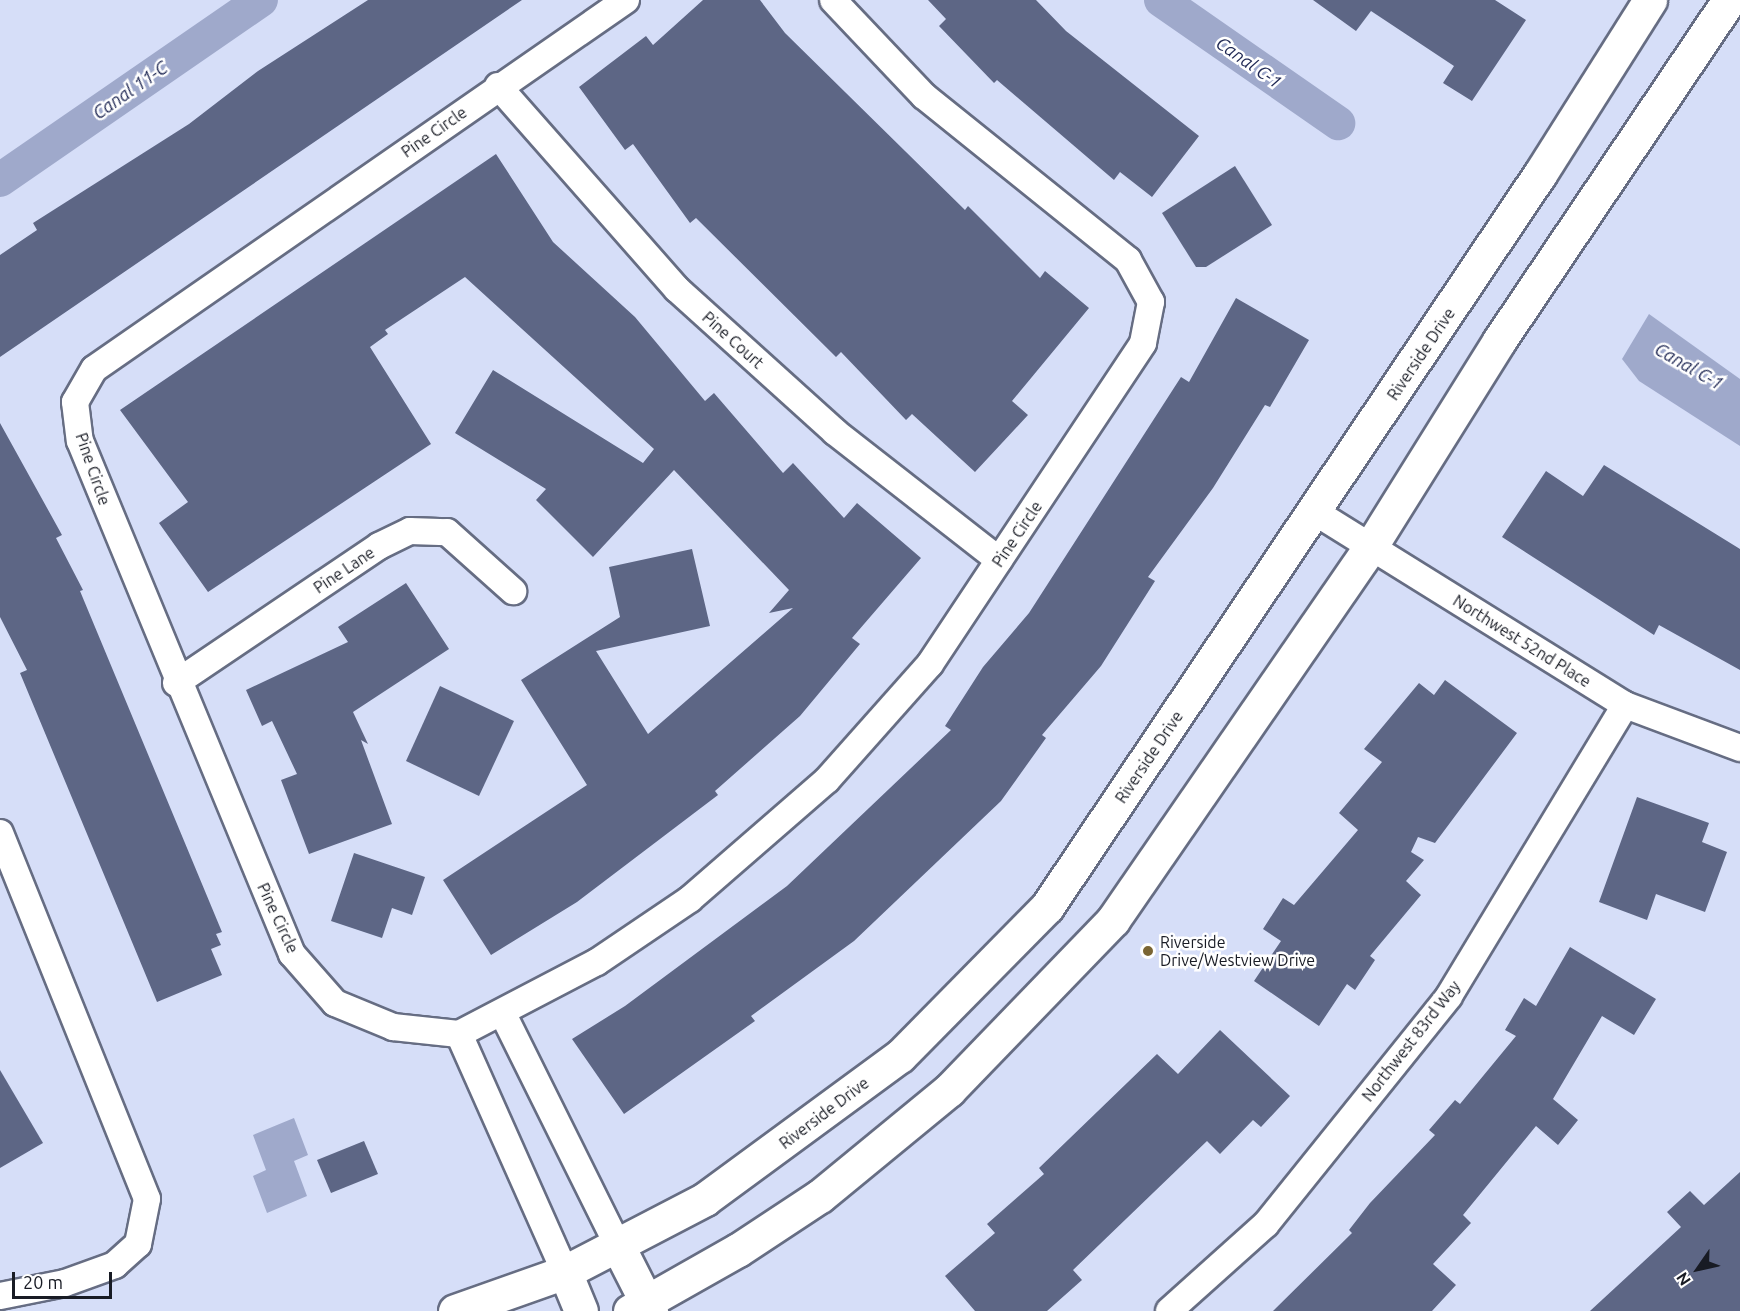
<!DOCTYPE html>
<style>
body{margin:0}
#map{position:relative;width:1740px;height:1311px;overflow:hidden;background:#d6def8;font-family:Ubuntu,sans-serif}
div>[style]{position:absolute}
[style*='--x']{left:calc(var(--x)*1px);top:calc(var(--y)*1px);width:calc(var(--w)*1px);rotate:calc(var(--a)*1deg)}
.water>*{inset:0;background:#9fa9cb}
.canal>*{height:34px;margin:-17px;padding:0 17px;transform-origin:17px;border-radius:17px;background:#9fa9cb}
.building>*{inset:0;background:#5d6685}
.roads{filter:drop-shadow(2px 0 #666d83) drop-shadow(-2px 0 #666d83) drop-shadow(0 2px #666d83) drop-shadow(0 -2px #666d83)}
.street>*{height:26px;margin:-13px;padding:0 13px;transform-origin:13px;border-radius:13px;background:#fff}
.secondary>*{height:33px;margin:-16.5px;padding:0 16.5px;transform-origin:16.5px;border-radius:16.5px;background:#fff}
.dots>*{width:16px;height:16px;translate:-50% -50%;box-sizing:border-box;border:3px solid #fff;border-radius:50%}
span{translate:-50% -50%;white-space:nowrap;text-align:center;line-height:1.15;-webkit-text-stroke:5px #fff;paint-order:stroke}
.street-label{font-size:16px;color:#181b24}
.poi-label{font-size:16px;color:#181b24}
.left{translate:0 -50%;text-align:left}
.water-label{font-size:18px;color:#1d2652;font-style:italic}
.north{position:absolute;left:1668px;top:1239px;width:60px;height:60px;-webkit-text-stroke:4px #fff;paint-order:stroke;rotate:236deg;font-size:16px;font-weight:700;line-height:24px;text-align:center;color:#181b24}
.north::after{content:'';display:block;margin:auto;width:21px;height:27px;background:#181b24;clip-path:polygon(50% 0,100% 100%,50% 72%,0 100%)}
.scale{position:absolute;left:12px;top:1272px;width:100px;height:27px;box-sizing:border-box;border:3px solid #181b24;border-top:0;padding-left:8px;font-size:18px;line-height:21px;white-space:nowrap;color:#181b24;-webkit-text-stroke:4px #fff;paint-order:stroke}
</style>
<div id="map">
<div class="water">
<i style="clip-path:polygon(1649px 314px,1740px 379px,1740px 446px,1639px 381px,1622px 359px)"></i>
<i style="clip-path:polygon(294px 1118px,308px 1155px,294px 1161px,307px 1196px,267px 1213px,253px 1176px,266px 1170px,253px 1135px)"></i>
</div>
<div class="canal">
<i style="--x:1161;--y:0;--w:216;--a:34.8"></i>
<i style="--x:0;--y:180;--w:317;--a:-34.6"></i>
</div>
<div class="building">
<i style="clip-path:polygon(368px 0,522px 0,0 357px,0 255px,37px 230px,33px 223px,189px 124px,258px 71px)"></i>
<i style="clip-path:polygon(703px 0,760px 0,785px 33px,965px 210px,968px 206px,1040px 278px,1045px 271px,1089px 308px,1012px 401px,1028px 415px,975px 472px,912px 414px,906px 420px,841px 352px,836px 357px,696px 218px,690px 223px,633px 144px,625px 150px,579px 87px,646px 36px,653px 45px)"></i>
<i style="clip-path:polygon(928px 0,1036px 0,1066px 31px,1199px 136px,1152px 197px,1120px 172px,1114px 180px,997px 80px,994px 83px,939px 26px,946px 19px)"></i>
<i style="clip-path:polygon(1313px 0,1495px 0,1526px 20px,1472px 101px,1443px 83px,1454px 66px,1371px 11px,1356px 31px)"></i>
<i style="clip-path:polygon(496px 154px,553px 242px,635px 317px,705px 401px,714px 393px,783px 473px,793px 463px,844px 518px,857px 503px,921px 558px,852px 638px,860px 644px,800px 716px,715px 791px,718px 795px,577px 902px,491px 955px,443px 880px,587px 785px,521px 680px,620px 617px,609px 567px,692px 549px,710px 626px,596px 651px,648px 734px,793px 608px,769px 613px,789px 590px,674px 470px,593px 557px,536px 500px,546px 489px,455px 433px,493px 370px,643px 463px,654px 449px,465px 277px,385px 330px,388px 334px,370px 347px,431px 444px,208px 592px,159px 523px,188px 502px,120px 410px)"></i>
<i style="clip-path:polygon(1235px 166px,1272px 225px,1206px 267px,1196px 267px,1162px 213px)"></i>
<i style="clip-path:polygon(1236px 298px,1309px 340px,1270px 407px,1265px 405px,1213px 488px,1148px 577px,1155px 581px,1101px 666px,1042px 735px,1046px 738px,1001px 801px,854px 941px,751px 1016px,755px 1021px,624px 1114px,572px 1039px,625px 1006px,787px 886px,951px 730px,945px 726px,983px 667px,1029px 613px,1181px 377px,1189px 382px)"></i>
<i style="clip-path:polygon(0 423px,62px 535px,56px 538px,83px 590px,80px 591px,222px 932px,216px 934px,221px 945px,211px 949px,222px 975px,157px 1002px,20px 673px,27px 670px,0 617px)"></i>
<i style="clip-path:polygon(1604px 465px,1740px 549px,1740px 670px,1659px 625px,1654px 635px,1502px 537px,1546px 471px,1583px 496px)"></i>
<i style="clip-path:polygon(406px 583px,449px 649px,353px 712px,368px 744px,361px 740px,392px 824px,309px 854px,281px 780px,297px 774px,272px 721px,262px 726px,246px 690px,348px 642px,338px 627px)"></i>
<i style="clip-path:polygon(1445px 680px,1517px 733px,1435px 843px,1418px 837px,1411px 852px,1424px 860px,1406px 881px,1421px 895px,1370px 956px,1375px 960px,1355px 990px,1347px 984px,1319px 1026px,1254px 981px,1281px 941px,1263px 929px,1283px 898px,1294px 905px,1358px 830px,1339px 813px,1382px 762px,1364px 749px,1419px 683px,1434px 695px)"></i>
<i style="clip-path:polygon(440px 686px,514px 721px,479px 796px,406px 761px)"></i>
<i style="clip-path:polygon(1637px 797px,1709px 823px,1702px 842px,1727px 852px,1705px 912px,1656px 894px,1647px 920px,1599px 902px)"></i>
<i style="clip-path:polygon(354px 853px,425px 877px,412px 915px,392px 908px,382px 938px,331px 921px)"></i>
<i style="clip-path:polygon(1570px 947px,1656px 999px,1634px 1035px,1602px 1016px,1553px 1099px,1578px 1120px,1558px 1145px,1536px 1126px,1463px 1215px,1471px 1223px,1433px 1264px,1456px 1285px,1432px 1311px,1273px 1311px,1352px 1233px,1349px 1230px,1370px 1203px,1435px 1135px,1429px 1130px,1455px 1100px,1460px 1104px,1516px 1036px,1505px 1030px,1524px 998px,1536px 1006px)"></i>
<i style="clip-path:polygon(1220px 1030px,1290px 1096px,1261px 1127px,1253px 1120px,1220px 1154px,1207px 1141px,1073px 1270px,1082px 1280px,1047px 1311px,975px 1311px,945px 1276px,995px 1233px,987px 1224px,1044px 1174px,1039px 1168px,1157px 1054px,1178px 1074px)"></i>
<i style="clip-path:polygon(0 1070px,43px 1143px,0 1168px)"></i>
<i style="clip-path:polygon(364px 1141px,378px 1174px,331px 1193px,317px 1160px)"></i>
<i style="clip-path:polygon(1740px 1172px,1740px 1311px,1590px 1311px,1681px 1227px,1667px 1212px,1690px 1191px,1704px 1205px)"></i>
</div>
<div class="roads">
<div class="street">
<i style="--x:626;--y:0;--w:647;--a:145.25"></i>
<i style="--x:94;--y:369;--w:38;--a:120"></i>
<i style="--x:75;--y:402;--w:39;--a:83"></i>
<i style="--x:80;--y:441;--w:555;--a:67.55"></i>
<i style="--x:292;--y:954;--w:65;--a:48.7"></i>
<i style="--x:335;--y:1003;--w:63;--a:22.5"></i>
<i style="--x:393;--y:1027;--w:66;--a:6.1"></i>
<i style="--x:459;--y:1034;--w:156;--a:-27.6"></i>
<i style="--x:597;--y:962;--w:112;--a:-34.1"></i>
<i style="--x:690;--y:899;--w:181;--a:-41"></i>
<i style="--x:827;--y:780;--w:155;--a:-48.4"></i>
<i style="--x:930;--y:664;--w:385;--a:-56.4"></i>
<i style="--x:1143;--y:343;--w:42;--a:-79"></i>
<i style="--x:1151;--y:302;--w:48;--a:-118.7"></i>
<i style="--x:1128;--y:260;--w:262;--a:-141.2"></i>
<i style="--x:924;--y:96;--w:132;--a:-133.5"></i>
<i style="--x:498;--y:86;--w:271;--a:48.6"></i>
<i style="--x:677;--y:289;--w:213;--a:42.1"></i>
<i style="--x:835;--y:432;--w:208;--a:38"></i>
<i style="--x:1315;--y:512;--w:365;--a:31.9"></i>
<i style="--x:1625;--y:705;--w:123;--a:20.5"></i>
<i style="--x:176;--y:683;--w:245;--a:-34"></i>
<i style="--x:379;--y:546;--w:34;--a:-26"></i>
<i style="--x:410;--y:531;--w:37;--a:2"></i>
<i style="--x:447;--y:532;--w:89;--a:41.8"></i>
<i style="--x:0;--y:833;--w:394;--a:68.1"></i>
<i style="--x:147;--y:1199;--w:46;--a:101.3"></i>
<i style="--x:138;--y:1244;--w:31;--a:138"></i>
<i style="--x:115;--y:1265;--w:53;--a:160.2"></i>
<i style="--x:65;--y:1283;--w:66;--a:168.7"></i>
<i style="--x:503;--y:1014;--w:259;--a:63.6"></i>
<i style="--x:459;--y:1034;--w:261;--a:66"></i>
<i style="--x:1169;--y:1311;--w:130;--a:-41.9"></i>
<i style="--x:1266;--y:1224;--w:292;--a:-51.2"></i>
<i style="--x:1449;--y:996;--w:340;--a:-58.8"></i>
</div>
<div class="secondary">
<i style="--x:618;--y:1246;--w:73;--a:63.1"></i>
<i style="--x:565;--y:1272;--w:42;--a:67.7"></i>
<i style="--x:455;--y:1311;--w:117;--a:-19.5"></i>
<i style="--x:565;--y:1272;--w:158;--a:-27.5"></i>
<i style="--x:705;--y:1199;--w:242;--a:-36.3"></i>
<i style="--x:900;--y:1056;--w:209;--a:-45.4"></i>
<i style="--x:1047;--y:907;--w:883;--a:-56.08"></i>
<i style="--x:1540;--y:174;--w:206;--a:-57.7"></i>
<i style="--x:630;--y:1311;--w:124;--a:-29.5"></i>
<i style="--x:738;--y:1250;--w:98;--a:-33.4"></i>
<i style="--x:820;--y:1196;--w:167;--a:-39.4"></i>
<i style="--x:949;--y:1090;--w:236;--a:-46"></i>
<i style="--x:1113;--y:920;--w:454;--a:-55.4"></i>
<i style="--x:1371;--y:546;--w:242;--a:-58"></i>
<i style="--x:1499;--y:341;--w:411;--a:-56"></i>
</div>
</div>
<div class="dots">
<i style="left:1148px;top:951px;background:#7a6534"></i>
</div>
<div class="street-label">
<span style="left:434px;top:132px;rotate:-35deg">Pine Circle</span>
<span style="left:733px;top:340px;rotate:42deg">Pine Court</span>
<span style="left:1421px;top:354px;rotate:-56deg">Riverside Drive</span>
<span style="left:93px;top:469px;rotate:71deg">Pine Circle</span>
<span style="left:1017px;top:534px;rotate:-56deg">Pine Circle</span>
<span style="left:344px;top:570px;rotate:-34deg">Pine Lane</span>
<span style="left:1522px;top:641px;rotate:32deg">Northwest 52nd Place</span>
<span style="left:1149px;top:757px;rotate:-56deg">Riverside Drive</span>
<span style="left:278px;top:918px;rotate:65deg">Pine Circle</span>
<span style="left:1411px;top:1041px;rotate:-52deg">Northwest 83rd Way</span>
<span style="left:824px;top:1113px;rotate:-37deg">Riverside Drive</span>
</div>
<div class="poi-label">
<span class="left" style="left:1160px;top:951px">Riverside<br>Drive/Westview Drive</span>
</div>
<div class="water-label">
<span style="left:1249px;top:62px;rotate:35deg">Canal C-1</span>
<span style="left:130px;top:90px;rotate:-35deg">Canal 11-C</span>
<span style="left:1689px;top:366px;rotate:30deg">Canal C-1</span>
</div>
<div class="north">N</div>
<div class="scale">20 m</div>
</div>
